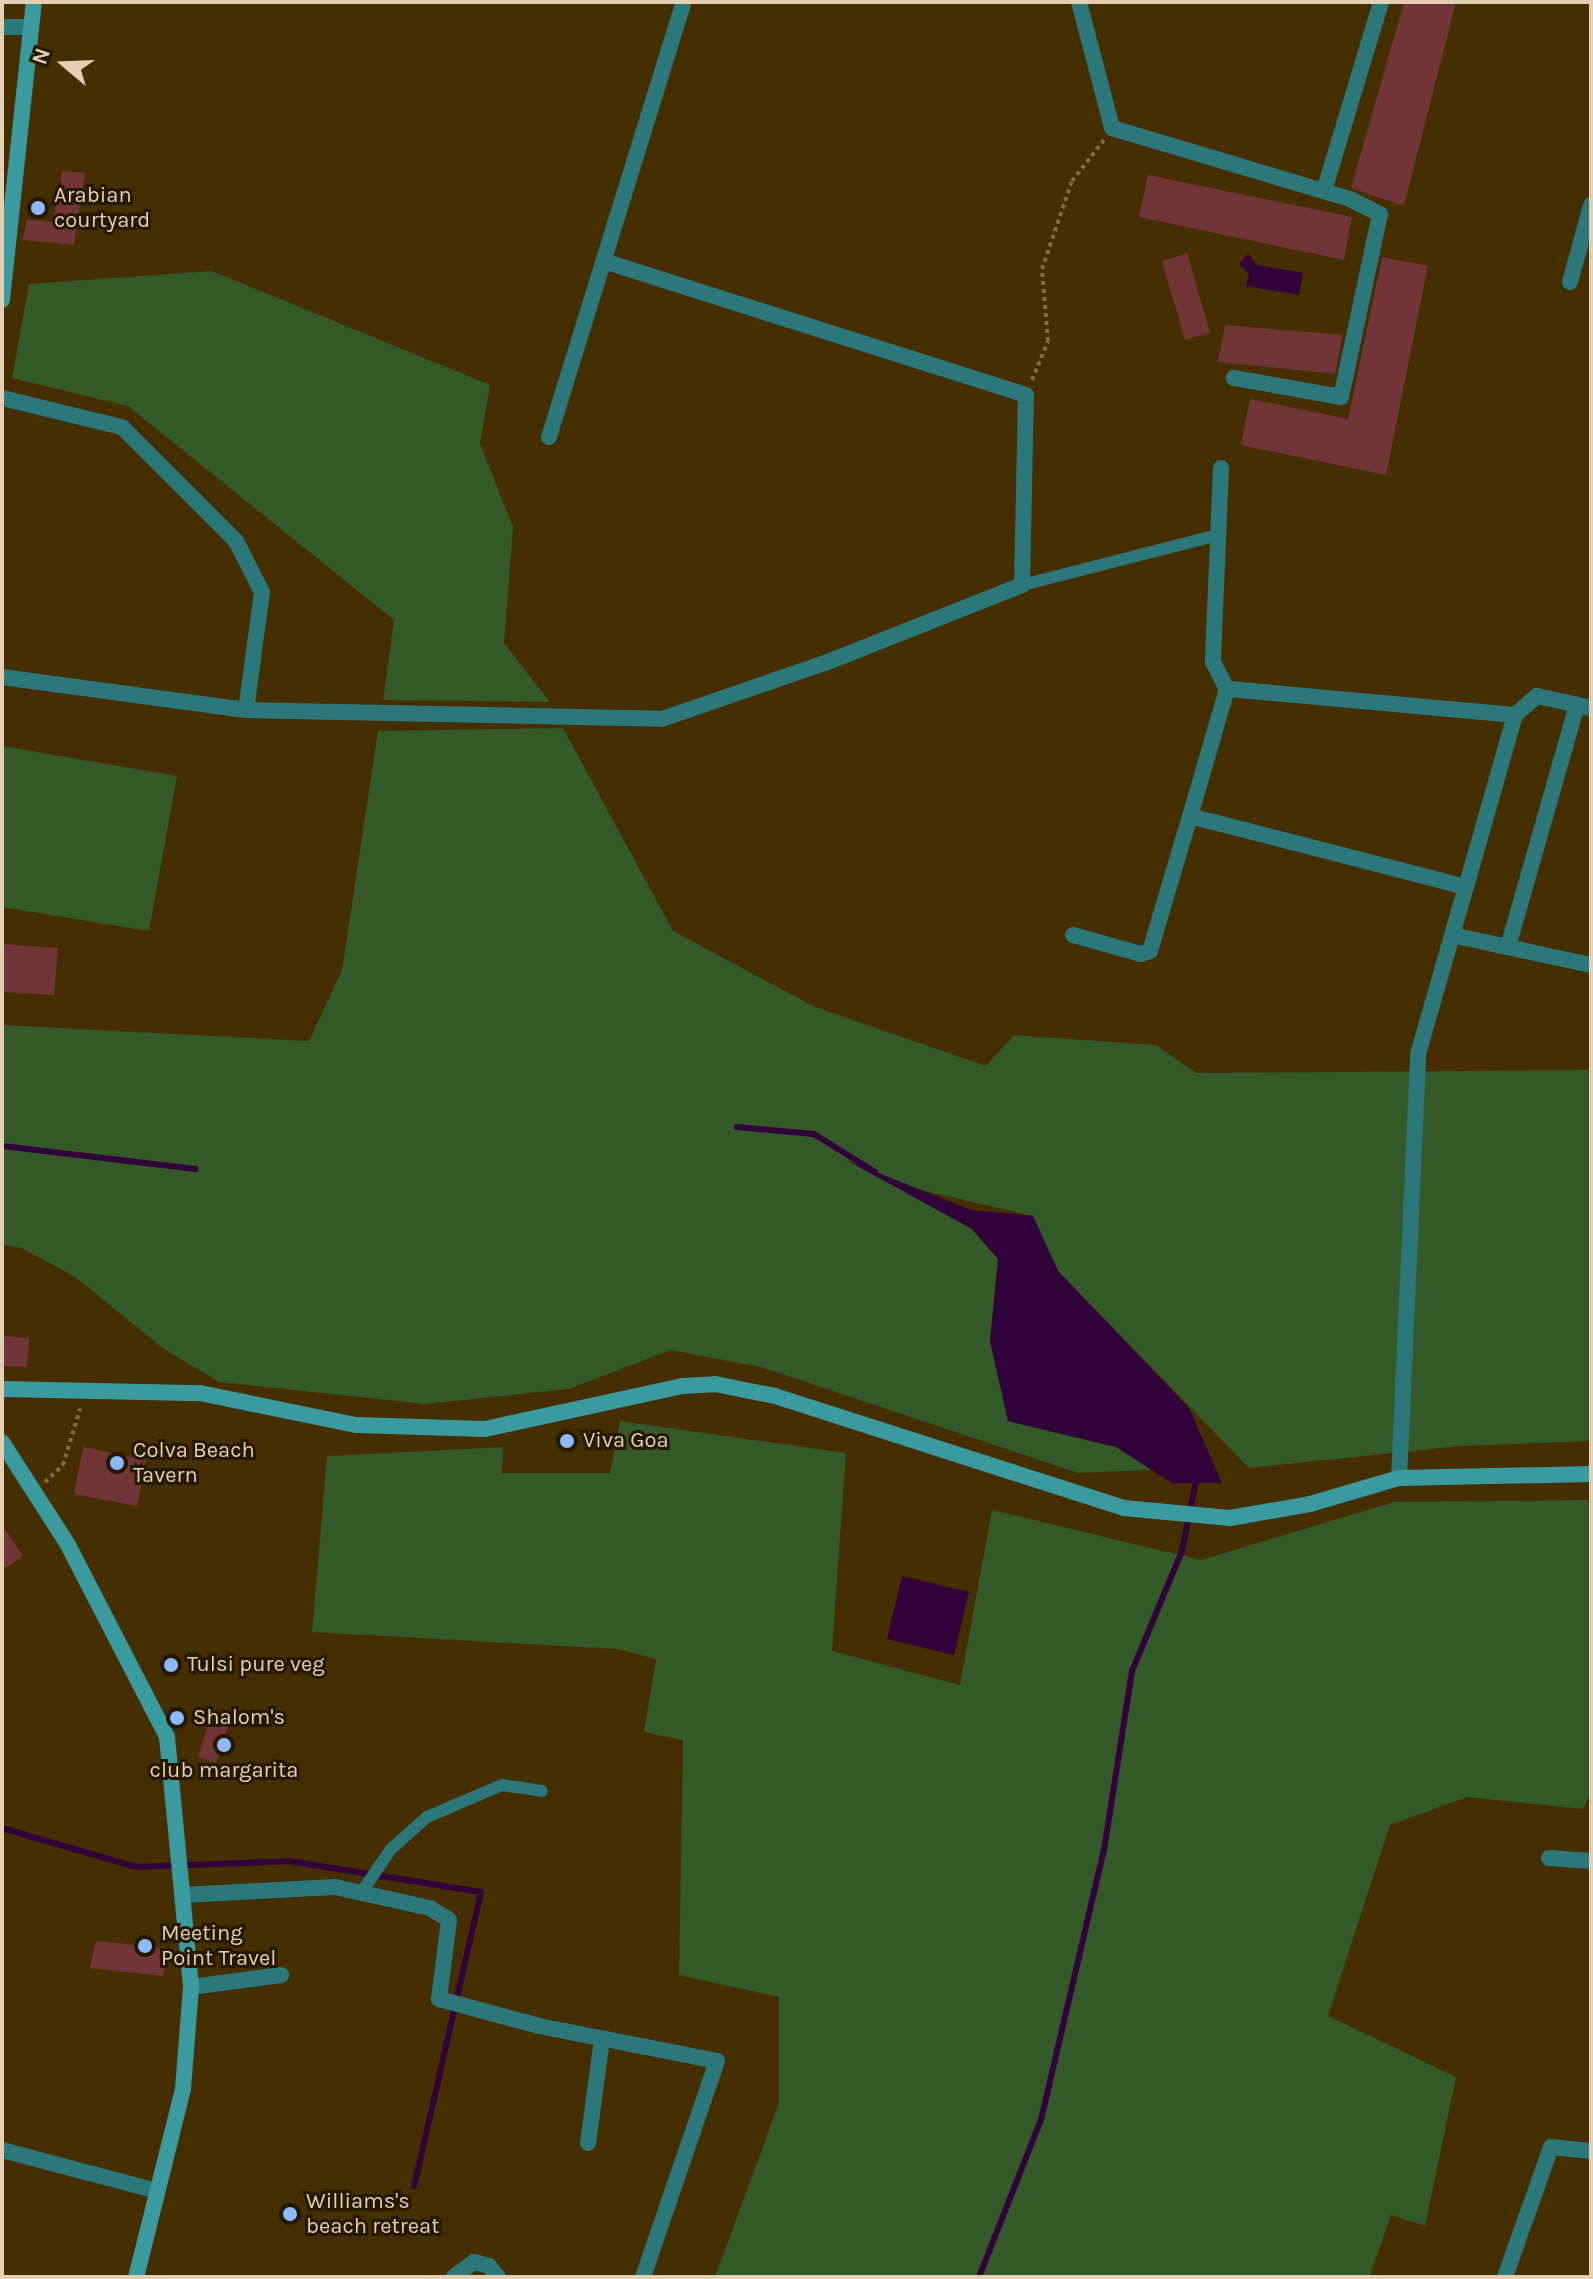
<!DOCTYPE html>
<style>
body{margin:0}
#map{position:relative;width:1593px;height:2279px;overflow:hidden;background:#452e00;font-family:Karla,sans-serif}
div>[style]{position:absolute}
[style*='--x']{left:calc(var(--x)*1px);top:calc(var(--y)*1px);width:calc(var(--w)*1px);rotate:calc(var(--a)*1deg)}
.green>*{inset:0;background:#335a28}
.water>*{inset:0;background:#30043b}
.stream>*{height:6px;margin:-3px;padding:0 3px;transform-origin:3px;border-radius:3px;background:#30043b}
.building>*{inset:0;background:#723537}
.path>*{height:4px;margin-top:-2px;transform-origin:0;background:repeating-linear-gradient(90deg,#826c45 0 4px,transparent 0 8px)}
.lane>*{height:12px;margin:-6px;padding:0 6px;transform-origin:6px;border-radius:6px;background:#2c777a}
.street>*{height:16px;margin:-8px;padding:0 8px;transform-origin:8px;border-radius:8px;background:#2c777a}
.secondary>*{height:16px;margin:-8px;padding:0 8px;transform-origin:8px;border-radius:8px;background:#3a9a9e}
.dots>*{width:22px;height:22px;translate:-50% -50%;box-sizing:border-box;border:4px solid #251801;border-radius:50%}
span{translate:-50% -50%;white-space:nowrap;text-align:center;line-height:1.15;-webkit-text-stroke:6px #251801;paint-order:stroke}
.poi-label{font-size:22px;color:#e3d0b4}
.left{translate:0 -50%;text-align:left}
.frame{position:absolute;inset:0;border:4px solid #e3d0b4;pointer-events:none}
.north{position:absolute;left:24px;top:24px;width:80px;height:80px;-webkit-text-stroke:6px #251801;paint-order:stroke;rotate:289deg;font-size:22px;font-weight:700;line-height:32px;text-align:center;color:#e3d0b4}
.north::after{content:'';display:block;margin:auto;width:28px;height:36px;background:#e3d0b4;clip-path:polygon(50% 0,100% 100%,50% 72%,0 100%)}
</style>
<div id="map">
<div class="green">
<i style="clip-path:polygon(212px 271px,490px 385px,480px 444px,513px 527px,504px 643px,550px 702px,383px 700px,394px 620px,128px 406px,12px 378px,29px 284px)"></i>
<i style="clip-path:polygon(563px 728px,673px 931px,815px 1007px,986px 1066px,1014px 1035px,1156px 1045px,1196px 1073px,1591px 1070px,1591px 1441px,1461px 1446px,1249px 1468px,1058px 1271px,1033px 1216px,899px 1185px,972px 1229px,998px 1259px,990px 1341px,1008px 1421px,1116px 1447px,1152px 1470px,1078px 1473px,761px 1367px,670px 1350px,569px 1389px,425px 1404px,219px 1382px,164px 1349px,75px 1277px,22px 1248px,2px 1245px,2px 1025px,309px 1041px,342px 970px,378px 731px)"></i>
<i style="clip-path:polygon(2px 746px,177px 776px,149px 931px,2px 907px)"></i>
<i style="clip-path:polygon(620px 1421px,846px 1453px,832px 1651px,960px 1685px,992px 1510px,1201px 1560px,1394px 1502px,1591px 1500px,1591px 1791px,1583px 1809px,1467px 1797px,1390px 1825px,1328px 2016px,1456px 2077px,1425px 2226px,1391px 2215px,1369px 2277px,715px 2277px,779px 2103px,779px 1997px,679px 1975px,683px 1740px,644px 1732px,656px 1659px,618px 1649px,312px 1632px,327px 1456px,503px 1447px,502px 1473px,610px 1473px)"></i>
</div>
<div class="water">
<i style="clip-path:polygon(1248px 254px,1257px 265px,1303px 273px,1299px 295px,1246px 286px,1249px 274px,1239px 264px)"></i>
<i style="clip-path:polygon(846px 1160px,971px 1210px,1033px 1216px,1058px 1271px,1189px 1408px,1222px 1483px,1174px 1483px,1178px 1487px,1116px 1447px,1008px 1421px,990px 1341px,998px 1259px,972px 1229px)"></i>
<i style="clip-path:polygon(902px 1576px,969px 1592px,954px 1655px,887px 1639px)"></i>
</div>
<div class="stream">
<i style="--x:737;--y:1127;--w:77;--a:5.2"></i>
<i style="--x:814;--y:1134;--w:72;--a:31.9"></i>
<i style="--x:2;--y:1146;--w:195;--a:6.8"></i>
<i style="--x:2;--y:1828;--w:140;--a:16.2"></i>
<i style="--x:136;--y:1867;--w:153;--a:-2.2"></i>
<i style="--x:289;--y:1861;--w:194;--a:9.2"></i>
<i style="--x:481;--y:1892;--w:302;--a:102.8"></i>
<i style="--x:979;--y:2277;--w:169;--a:-68.5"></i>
<i style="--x:1041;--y:2120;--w:277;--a:-76.9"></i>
<i style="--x:1104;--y:1850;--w:181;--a:-81.1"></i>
<i style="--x:1132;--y:1671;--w:130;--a:-67.4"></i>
<i style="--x:1182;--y:1551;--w:76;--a:-78.7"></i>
</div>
<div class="building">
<i style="clip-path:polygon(1404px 2px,1456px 2px,1404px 206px,1351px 188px)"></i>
<i style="clip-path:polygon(62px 171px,85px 173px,74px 245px,23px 240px,27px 219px,53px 222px)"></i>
<i style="clip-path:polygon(1148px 175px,1352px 217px,1344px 260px,1139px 217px)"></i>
<i style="clip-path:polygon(1187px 253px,1210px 333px,1185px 340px,1162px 261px)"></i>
<i style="clip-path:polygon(1382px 257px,1428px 266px,1386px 475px,1241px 445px,1250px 399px,1348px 419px)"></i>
<i style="clip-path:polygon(1225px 325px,1343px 335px,1335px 374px,1218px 362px)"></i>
<i style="clip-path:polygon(2px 944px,58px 948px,54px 995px,2px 992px)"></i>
<i style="clip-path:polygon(2px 1336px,29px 1338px,27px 1367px,2px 1366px)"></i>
<i style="clip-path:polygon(83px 1447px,146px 1460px,137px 1506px,74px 1494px)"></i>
<i style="clip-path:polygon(2px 1525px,23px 1556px,2px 1570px)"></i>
<i style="clip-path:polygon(210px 1720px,228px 1726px,216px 1763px,198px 1757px)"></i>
<i style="clip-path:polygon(96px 1941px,168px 1948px,163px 1976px,90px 1968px)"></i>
</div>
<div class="path">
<i style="--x:1032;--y:380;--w:42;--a:-67.7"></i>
<i style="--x:1048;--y:341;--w:72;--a:-94.8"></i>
<i style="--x:1042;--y:269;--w:93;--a:-71.2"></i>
<i style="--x:1072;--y:181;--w:52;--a:-52"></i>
<i style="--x:45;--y:1482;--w:25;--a:-43"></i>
<i style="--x:63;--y:1465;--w:59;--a:-73.1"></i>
</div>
<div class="lane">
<i style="--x:1022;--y:585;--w:202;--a:-14.3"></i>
<i style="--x:361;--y:1893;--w:53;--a:-55.7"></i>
<i style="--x:391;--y:1849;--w:48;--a:-41.6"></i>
<i style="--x:427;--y:1817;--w:82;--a:-23.1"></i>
<i style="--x:502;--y:1785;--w:40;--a:8.5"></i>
</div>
<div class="street">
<i style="--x:1079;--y:2;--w:130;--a:75.3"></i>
<i style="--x:1112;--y:128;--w:248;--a:16.6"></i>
<i style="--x:1350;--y:199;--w:34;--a:27"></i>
<i style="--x:1380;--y:214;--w:187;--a:102"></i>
<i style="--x:1341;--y:397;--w:109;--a:-169.9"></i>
<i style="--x:2;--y:27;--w:28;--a:0"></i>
<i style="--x:1324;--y:191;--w:197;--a:-73.2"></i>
<i style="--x:1570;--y:282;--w:80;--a:-74.7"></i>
<i style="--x:2;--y:398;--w:123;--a:13.6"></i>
<i style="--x:122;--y:427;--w:161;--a:45"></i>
<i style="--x:236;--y:541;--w:57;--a:63"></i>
<i style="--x:262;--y:592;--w:119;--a:97.7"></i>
<i style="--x:549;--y:437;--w:455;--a:-72.8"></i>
<i style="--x:1221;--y:468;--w:194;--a:92.4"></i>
<i style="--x:1213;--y:662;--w:30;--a:63"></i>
<i style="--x:2;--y:677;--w:246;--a:7.7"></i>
<i style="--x:246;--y:710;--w:416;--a:1.2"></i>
<i style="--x:662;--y:719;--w:172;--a:-19"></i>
<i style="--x:825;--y:663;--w:212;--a:-21.6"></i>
<i style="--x:1022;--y:585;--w:190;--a:-88.8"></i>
<i style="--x:1026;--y:395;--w:443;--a:-162.4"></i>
<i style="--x:1515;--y:715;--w:29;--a:-41"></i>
<i style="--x:1537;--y:696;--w:55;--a:12.5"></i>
<i style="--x:1073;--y:935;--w:71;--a:15.6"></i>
<i style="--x:1141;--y:954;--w:9;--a:-18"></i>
<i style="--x:1150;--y:951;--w:141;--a:-73.5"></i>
<i style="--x:1452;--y:935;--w:142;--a:12.2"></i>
<i style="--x:1508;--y:947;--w:252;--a:-74.1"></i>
<i style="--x:1399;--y:1478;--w:424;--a:-87.4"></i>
<i style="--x:1418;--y:1054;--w:174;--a:-74"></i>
<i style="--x:1466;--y:887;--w:179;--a:-74.1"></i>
<i style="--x:1515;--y:715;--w:289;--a:-174.8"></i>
<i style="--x:1227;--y:689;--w:132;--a:106.2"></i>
<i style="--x:1190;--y:816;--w:285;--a:14.4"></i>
<i style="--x:1549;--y:1858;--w:42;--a:4.1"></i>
<i style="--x:182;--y:1895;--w:153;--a:-3"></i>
<i style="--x:335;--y:1887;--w:97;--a:12.5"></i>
<i style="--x:430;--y:1908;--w:22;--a:32"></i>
<i style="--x:449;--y:1920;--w:80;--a:97.2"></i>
<i style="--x:439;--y:1999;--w:104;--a:15.1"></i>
<i style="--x:539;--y:2026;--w:181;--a:11.1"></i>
<i style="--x:717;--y:2061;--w:228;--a:108.9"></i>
<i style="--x:191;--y:1987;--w:91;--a:-7.6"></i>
<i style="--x:588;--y:2143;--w:105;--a:-82.3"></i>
<i style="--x:2;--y:2150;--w:160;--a:14.8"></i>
<i style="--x:454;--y:2277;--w:25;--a:-37"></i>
<i style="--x:474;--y:2262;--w:16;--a:15"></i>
<i style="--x:489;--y:2266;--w:14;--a:51"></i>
<i style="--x:1505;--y:2277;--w:138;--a:-70.5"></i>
<i style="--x:1551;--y:2147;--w:40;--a:5.7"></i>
</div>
<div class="secondary">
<i style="--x:2;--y:300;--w:300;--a:-83.9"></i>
<i style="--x:2;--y:1389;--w:198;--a:1.2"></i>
<i style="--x:200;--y:1393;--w:159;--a:11.6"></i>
<i style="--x:356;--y:1425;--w:129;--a:1.8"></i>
<i style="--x:485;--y:1429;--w:202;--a:-12.3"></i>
<i style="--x:682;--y:1386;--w:33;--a:-3"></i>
<i style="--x:715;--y:1384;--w:61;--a:11.3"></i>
<i style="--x:775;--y:1396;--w:367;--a:17.8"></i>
<i style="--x:1124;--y:1508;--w:106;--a:5.4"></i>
<i style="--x:1230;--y:1518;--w:81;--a:-9.9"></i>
<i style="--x:1310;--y:1504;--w:93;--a:-16.3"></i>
<i style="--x:1399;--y:1478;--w:192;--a:-1.2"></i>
<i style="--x:2;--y:1442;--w:122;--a:57.3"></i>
<i style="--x:68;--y:1545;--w:216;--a:62.7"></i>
<i style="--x:167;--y:1737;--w:251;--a:84.5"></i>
<i style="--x:191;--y:1987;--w:102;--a:94.5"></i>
<i style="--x:183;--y:2089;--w:194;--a:104"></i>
</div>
<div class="dots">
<i style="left:38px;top:208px;background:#8db9fc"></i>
<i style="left:567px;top:1441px;background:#8db9fc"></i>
<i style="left:117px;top:1463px;background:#8db9fc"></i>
<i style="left:171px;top:1665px;background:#8db9fc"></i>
<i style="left:177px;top:1718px;background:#8db9fc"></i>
<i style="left:224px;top:1745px;background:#8db9fc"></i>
<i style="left:145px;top:1946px;background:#8db9fc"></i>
<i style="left:290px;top:2214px;background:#8db9fc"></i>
</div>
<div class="poi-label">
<span class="left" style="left:54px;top:208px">Arabian<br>courtyard</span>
<span class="left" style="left:583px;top:1441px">Viva Goa</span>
<span class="left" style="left:133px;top:1463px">Colva Beach<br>Tavern</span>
<span class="left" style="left:187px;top:1665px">Tulsi pure veg</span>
<span class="left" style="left:193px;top:1718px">Shalom's</span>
<span style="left:224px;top:1771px">club margarita</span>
<span class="left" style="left:161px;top:1946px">Meeting<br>Point Travel</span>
<span class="left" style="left:306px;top:2214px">Williams's<br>beach retreat</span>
</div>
<div class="frame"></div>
<div class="north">N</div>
</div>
